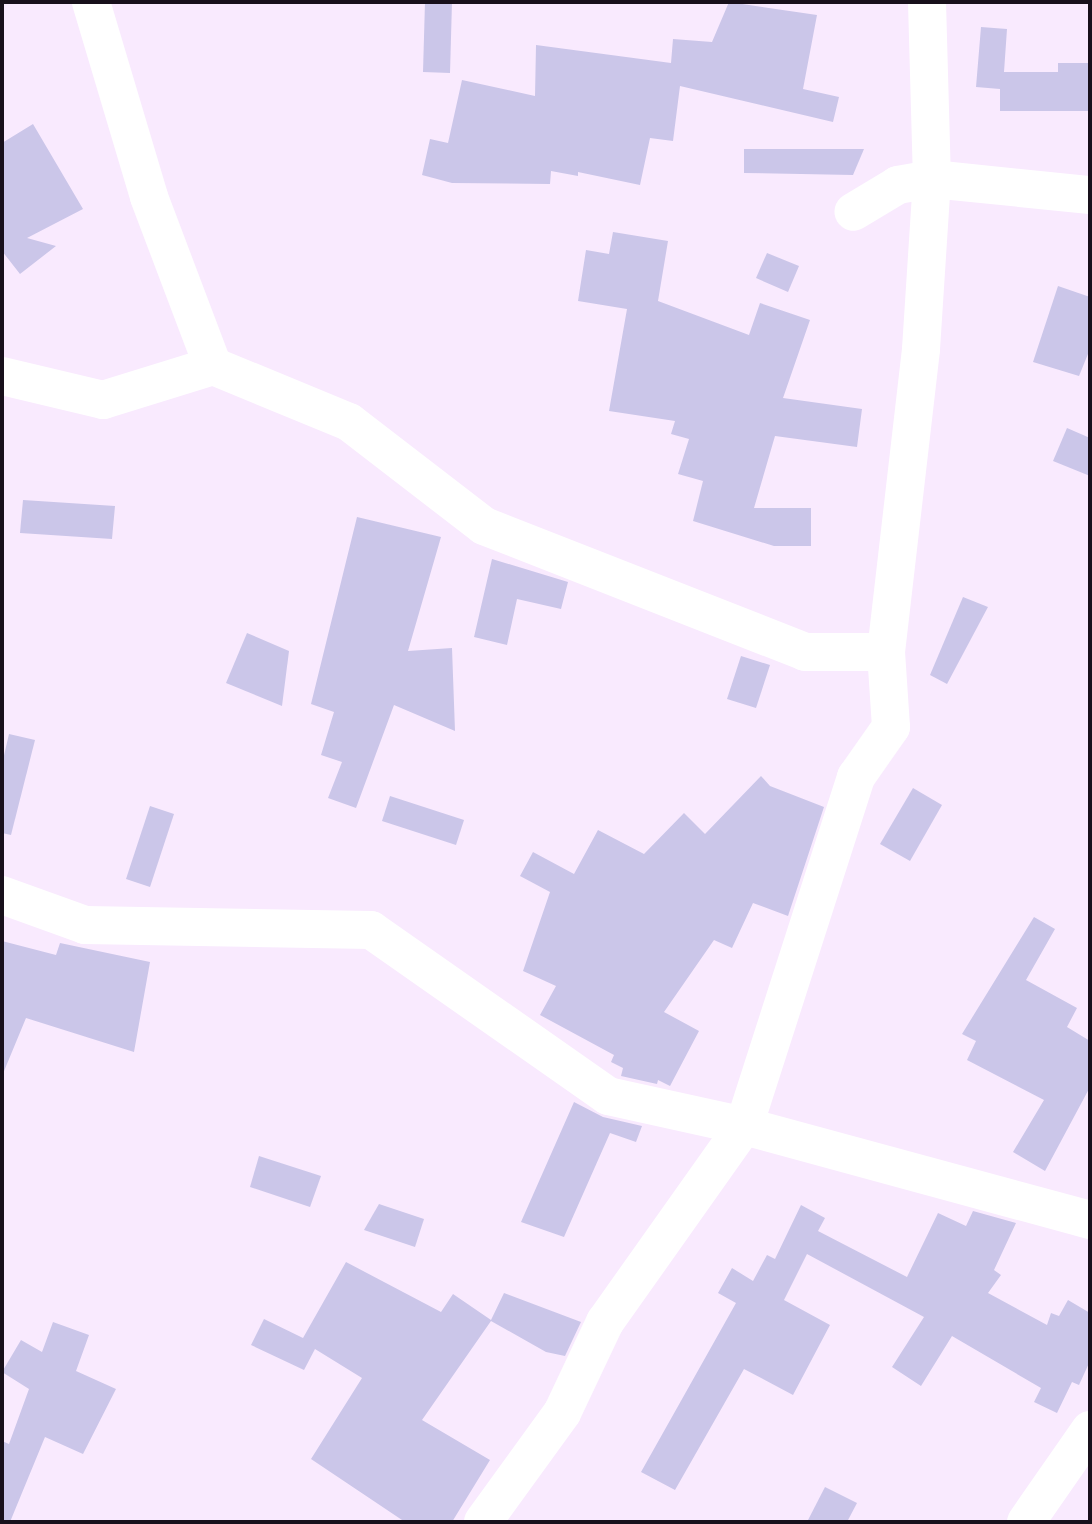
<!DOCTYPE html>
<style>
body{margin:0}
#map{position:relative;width:1092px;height:1524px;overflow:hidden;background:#f9eafe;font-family:Raleway,sans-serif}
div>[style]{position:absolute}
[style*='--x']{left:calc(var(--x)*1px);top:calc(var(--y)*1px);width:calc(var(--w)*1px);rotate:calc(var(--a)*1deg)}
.building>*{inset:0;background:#cbc6e9}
.minor>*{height:38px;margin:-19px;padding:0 19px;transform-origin:19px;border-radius:19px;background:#fff}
.secondary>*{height:38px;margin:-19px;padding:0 19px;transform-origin:19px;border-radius:19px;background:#fff}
span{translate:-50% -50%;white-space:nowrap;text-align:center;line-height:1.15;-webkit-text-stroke:7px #fff;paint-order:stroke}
.frame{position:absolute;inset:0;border:4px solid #18101b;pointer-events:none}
</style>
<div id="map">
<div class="building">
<i style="clip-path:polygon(425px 2px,452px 2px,450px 73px,423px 72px)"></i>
<i style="clip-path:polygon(729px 2px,817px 15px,803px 89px,839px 97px,833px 122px,680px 86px,673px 141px,650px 138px,640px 185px,578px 172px,578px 176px,551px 171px,550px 184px,452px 183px,422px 175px,430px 139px,448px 143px,462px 80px,535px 96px,536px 45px,671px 63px,673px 39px,712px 42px)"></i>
<i style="clip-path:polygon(981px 27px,1007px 29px,1004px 72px,1058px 72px,1058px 63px,1090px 63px,1090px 111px,1000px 111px,1000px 89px,976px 87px)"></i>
<i style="clip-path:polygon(33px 124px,83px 209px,27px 238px,56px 246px,20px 274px,2px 251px,2px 143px)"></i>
<i style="clip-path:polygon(744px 149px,864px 149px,853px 175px,744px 173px)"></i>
<i style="clip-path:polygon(613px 232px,668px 241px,658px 301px,749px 335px,760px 303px,810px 320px,783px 398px,862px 409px,857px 447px,775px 436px,754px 508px,811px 508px,811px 546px,774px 546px,693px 521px,703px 481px,678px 474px,689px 439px,671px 434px,675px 421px,609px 411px,627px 309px,578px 301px,586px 250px,609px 254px)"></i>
<i style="clip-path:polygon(767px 253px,799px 266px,788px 292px,756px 278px)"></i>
<i style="clip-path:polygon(1058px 286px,1090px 297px,1090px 349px,1079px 376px,1033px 362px)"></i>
<i style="clip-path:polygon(1067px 428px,1090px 438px,1090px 476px,1053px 461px)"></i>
<i style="clip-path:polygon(23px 500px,115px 506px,112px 539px,20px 533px)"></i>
<i style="clip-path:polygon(357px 517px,441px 537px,408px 651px,452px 648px,455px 731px,394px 705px,356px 808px,328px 798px,342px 762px,321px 755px,334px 712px,311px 704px)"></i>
<i style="clip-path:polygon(492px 559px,568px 582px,561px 609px,517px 599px,507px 645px,474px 637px)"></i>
<i style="clip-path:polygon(963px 597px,988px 607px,947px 684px,930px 675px)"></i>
<i style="clip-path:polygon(247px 633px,289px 651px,282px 706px,226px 683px)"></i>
<i style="clip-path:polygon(741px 656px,770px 665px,756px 708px,727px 699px)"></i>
<i style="clip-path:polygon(9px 734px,35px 740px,11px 835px,2px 833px,2px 764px)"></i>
<i style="clip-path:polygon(761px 776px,770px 786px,824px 807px,788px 916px,753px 903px,732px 948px,714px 940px,664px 1012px,699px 1031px,670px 1086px,658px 1080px,657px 1084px,621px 1076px,623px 1068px,611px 1062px,614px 1055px,540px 1015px,556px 986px,523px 971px,550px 892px,520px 876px,533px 852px,574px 874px,598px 830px,644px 854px,684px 813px,705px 834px)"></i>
<i style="clip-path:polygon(913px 788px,942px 805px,910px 861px,880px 844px)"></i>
<i style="clip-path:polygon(390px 796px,464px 820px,456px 845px,382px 821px)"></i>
<i style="clip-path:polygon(150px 806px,174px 814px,150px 887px,126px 879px)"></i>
<i style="clip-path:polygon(1034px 917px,1055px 929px,1026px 980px,1077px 1008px,1067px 1027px,1090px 1041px,1090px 1087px,1045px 1171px,1013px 1152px,1044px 1100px,967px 1060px,976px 1041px,962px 1034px)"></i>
<i style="clip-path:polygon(2px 941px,56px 955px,60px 943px,150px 962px,134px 1052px,26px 1018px,2px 1076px)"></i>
<i style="clip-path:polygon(574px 1102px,603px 1117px,642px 1126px,636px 1142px,610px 1133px,564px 1237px,521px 1222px)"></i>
<i style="clip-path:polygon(259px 1156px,321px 1176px,310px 1207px,250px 1187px)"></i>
<i style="clip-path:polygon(379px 1204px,424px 1219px,415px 1247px,364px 1230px)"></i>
<i style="clip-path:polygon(801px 1205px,825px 1218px,818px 1231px,907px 1277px,938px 1213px,966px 1226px,973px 1211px,1016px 1223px,994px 1270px,1001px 1275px,988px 1293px,1047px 1325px,1051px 1313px,1059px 1316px,1068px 1300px,1090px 1313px,1090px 1361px,1079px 1385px,1072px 1382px,1057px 1413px,1034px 1402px,1041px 1388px,952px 1336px,921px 1386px,892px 1367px,924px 1317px,807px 1254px,784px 1300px,830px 1325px,793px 1395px,744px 1369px,675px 1490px,641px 1472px,736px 1303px,718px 1293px,732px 1268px,753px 1281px,767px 1255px,775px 1259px)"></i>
<i style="clip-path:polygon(346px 1262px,441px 1312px,453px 1294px,491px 1320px,504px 1293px,581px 1322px,565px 1356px,546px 1352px,491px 1321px,422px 1420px,490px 1460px,452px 1522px,405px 1522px,311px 1459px,362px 1378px,315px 1349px,304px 1370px,251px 1345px,264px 1319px,303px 1338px)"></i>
<i style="clip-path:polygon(53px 1322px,89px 1335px,76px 1371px,116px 1389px,83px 1454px,45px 1437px,10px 1522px,2px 1522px,2px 1441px,9px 1444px,29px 1389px,2px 1372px,21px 1340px,42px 1352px)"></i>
<i style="clip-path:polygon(825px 1487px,857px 1503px,847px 1522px,807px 1522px)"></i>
</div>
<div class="minor">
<i style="--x:91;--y:2;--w:203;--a:73.4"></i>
<i style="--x:149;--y:197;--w:181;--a:69.3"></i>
<i style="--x:213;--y:366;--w:147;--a:22.4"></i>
<i style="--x:349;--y:422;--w:170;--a:37.6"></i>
<i style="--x:484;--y:526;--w:345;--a:21.4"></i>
<i style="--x:805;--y:652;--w:81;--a:0"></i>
<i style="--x:927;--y:2;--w:177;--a:88.4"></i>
<i style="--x:932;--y:179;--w:159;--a:5.8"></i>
<i style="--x:2;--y:376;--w:104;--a:13.4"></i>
<i style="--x:103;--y:400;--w:115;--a:-17.2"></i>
<i style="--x:2;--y:895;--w:88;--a:19.9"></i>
<i style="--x:85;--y:925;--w:286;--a:1"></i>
<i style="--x:371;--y:930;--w:289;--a:35"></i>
<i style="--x:608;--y:1096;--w:139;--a:12.4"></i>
<i style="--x:744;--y:1126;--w:359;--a:15.2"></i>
<i style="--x:483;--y:1522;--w:135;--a:-54.1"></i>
<i style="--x:562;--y:1413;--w:101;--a:-64.7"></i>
<i style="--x:605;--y:1322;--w:240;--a:-54.7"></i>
<i style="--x:744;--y:1126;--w:367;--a:-72.2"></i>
<i style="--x:856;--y:777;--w:61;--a:-55"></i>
<i style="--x:891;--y:727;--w:75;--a:-93.8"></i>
<i style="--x:886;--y:652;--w:305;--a:-83.4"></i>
<i style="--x:921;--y:349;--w:170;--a:-86.3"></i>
<i style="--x:932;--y:179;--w:35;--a:170"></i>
<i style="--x:898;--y:185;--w:52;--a:149"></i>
</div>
<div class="secondary">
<i style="--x:1026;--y:1522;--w:112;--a:-55.2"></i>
</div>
<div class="frame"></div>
</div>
